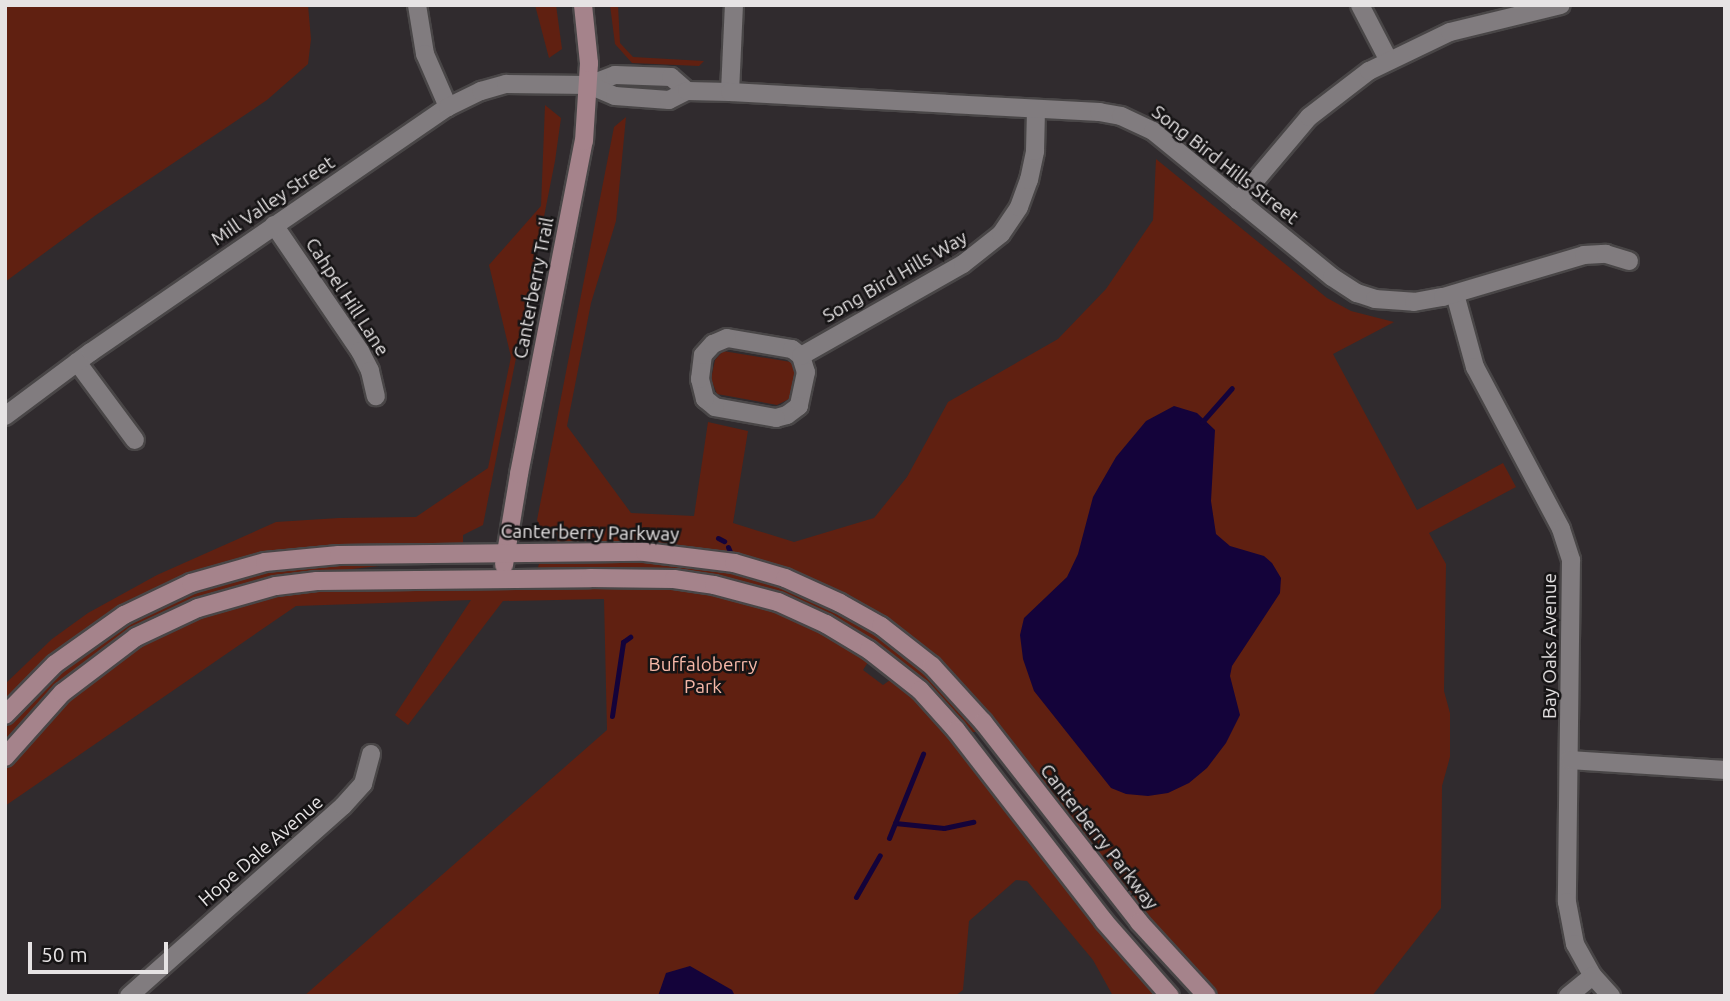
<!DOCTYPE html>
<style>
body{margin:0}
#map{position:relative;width:1730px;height:1001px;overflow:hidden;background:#302b2e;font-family:Ubuntu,sans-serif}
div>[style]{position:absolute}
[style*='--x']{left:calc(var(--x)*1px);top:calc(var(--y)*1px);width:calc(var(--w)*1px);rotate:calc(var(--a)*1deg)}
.green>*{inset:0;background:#602011}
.water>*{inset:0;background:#14033a}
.stream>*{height:5px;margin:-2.5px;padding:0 2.5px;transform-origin:2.5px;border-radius:2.5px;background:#14033a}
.roads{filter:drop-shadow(2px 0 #494647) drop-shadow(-2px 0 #494647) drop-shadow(0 2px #494647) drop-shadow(0 -2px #494647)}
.street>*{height:18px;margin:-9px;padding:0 9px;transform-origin:9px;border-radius:9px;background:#817c7f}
.secondary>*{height:18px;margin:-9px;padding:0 9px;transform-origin:9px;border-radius:9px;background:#a5838b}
span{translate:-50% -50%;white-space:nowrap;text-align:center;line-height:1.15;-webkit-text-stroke:5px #161415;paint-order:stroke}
.street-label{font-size:19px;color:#e6e3e4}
.park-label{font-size:19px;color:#f6b8a8}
.frame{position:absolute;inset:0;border:7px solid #e6e3e4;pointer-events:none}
.scale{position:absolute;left:28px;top:942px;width:140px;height:32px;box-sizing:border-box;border:4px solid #e6e3e4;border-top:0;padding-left:9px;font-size:21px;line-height:24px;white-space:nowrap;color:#e6e3e4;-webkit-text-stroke:5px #161415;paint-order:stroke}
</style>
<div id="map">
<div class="green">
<i style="clip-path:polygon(5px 5px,308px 5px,311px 39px,308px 64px,267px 100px,96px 215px,5px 282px)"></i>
<i style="clip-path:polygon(535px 5px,556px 5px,562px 49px,549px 58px)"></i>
<i style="clip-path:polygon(610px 5px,618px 5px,620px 43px,633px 57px,704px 61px,699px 66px,632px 63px,615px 44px)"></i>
<i style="clip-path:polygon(545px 105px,561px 118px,555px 161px,483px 525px,463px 535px,463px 546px,320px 549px,126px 605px,68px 642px,5px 704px,5px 684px,52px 639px,88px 613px,157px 575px,276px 522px,339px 518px,416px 517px,488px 468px,511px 357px,489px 265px,541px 206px)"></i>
<i style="clip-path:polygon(626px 117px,616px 221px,591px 303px,567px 426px,631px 513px,694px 516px,708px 422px,748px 431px,733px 523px,794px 542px,874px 518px,907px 477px,948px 402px,1058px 339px,1106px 289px,1153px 220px,1156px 159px,1327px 298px,1351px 311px,1394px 322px,1333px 354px,1417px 510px,1503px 463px,1516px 487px,1429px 533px,1446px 564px,1444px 691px,1450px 713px,1450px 757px,1442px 786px,1441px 908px,1372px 996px,1217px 996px,1175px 953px,926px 652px,712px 552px,662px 546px,558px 546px,557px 534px,544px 533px,537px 520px,614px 127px)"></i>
<i style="clip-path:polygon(723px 351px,791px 362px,795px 373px,789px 399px,777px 405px,717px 394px,711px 379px,715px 360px)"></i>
<i style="clip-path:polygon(649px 560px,720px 568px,778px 584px,829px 605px,884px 638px,927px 672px,977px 727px,975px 732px,970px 732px,931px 689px,874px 643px,775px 593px,704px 575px,542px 571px,538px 567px,540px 561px)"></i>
<i style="clip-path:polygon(468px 562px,379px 566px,288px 576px,124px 636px,55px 689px,5px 745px,5px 726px,52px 677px,132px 619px,195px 590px,253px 573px,311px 564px)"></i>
<i style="clip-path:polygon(653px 586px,715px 593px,787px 615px,808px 623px,870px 659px,863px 670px,883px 685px,893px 678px,937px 720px,1161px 996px,1113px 996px,1093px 960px,1027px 881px,1016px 880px,969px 921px,963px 990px,955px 996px,304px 996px,607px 730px,604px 599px,503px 601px,408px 725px,395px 715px,471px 600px,296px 606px,5px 806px,5px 770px,59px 706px,140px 643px,195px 617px,272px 595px,324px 589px)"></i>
</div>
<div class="water">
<i style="clip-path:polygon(1174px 406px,1197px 413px,1215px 430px,1211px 501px,1216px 534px,1230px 546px,1264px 556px,1272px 563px,1281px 578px,1280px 593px,1232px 666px,1230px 676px,1240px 715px,1226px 743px,1207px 768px,1189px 783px,1168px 793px,1148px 796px,1126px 794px,1111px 788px,1034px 691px,1023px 659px,1020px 635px,1024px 618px,1067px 577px,1078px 554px,1093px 497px,1116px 457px,1146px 421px)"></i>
<i style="clip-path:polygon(690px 966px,732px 990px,735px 996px,658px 996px,666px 973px)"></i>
</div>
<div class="stream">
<i style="--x:1202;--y:422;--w:45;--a:-48.6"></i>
<i style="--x:718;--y:538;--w:7;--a:27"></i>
<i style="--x:728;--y:547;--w:8;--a:67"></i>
<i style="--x:612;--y:716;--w:75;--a:-81.5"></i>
<i style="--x:623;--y:642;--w:9;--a:-36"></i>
<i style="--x:895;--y:823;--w:49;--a:5.8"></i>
<i style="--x:944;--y:828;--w:30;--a:-12"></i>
<i style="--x:889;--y:838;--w:91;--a:-68"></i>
<i style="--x:856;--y:897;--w:48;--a:-60.3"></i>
</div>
<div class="roads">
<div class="street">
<i style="--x:417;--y:5;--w:50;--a:80.7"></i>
<i style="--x:425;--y:54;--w:58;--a:66.5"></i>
<i style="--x:1360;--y:5;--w:61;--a:62.6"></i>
<i style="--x:589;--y:85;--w:28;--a:-21"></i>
<i style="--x:615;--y:75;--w:56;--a:2"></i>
<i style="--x:671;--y:77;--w:21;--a:41"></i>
<i style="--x:730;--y:92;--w:87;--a:-87.4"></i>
<i style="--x:1238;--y:201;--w:110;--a:-49.8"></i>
<i style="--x:1309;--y:117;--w:76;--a:-37.5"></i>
<i style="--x:1369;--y:71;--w:90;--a:-25.7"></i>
<i style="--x:1450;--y:32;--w:114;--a:-13.7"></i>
<i style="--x:274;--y:225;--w:153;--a:55.7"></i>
<i style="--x:360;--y:351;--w:22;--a:63"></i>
<i style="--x:370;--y:371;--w:26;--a:77"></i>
<i style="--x:1455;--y:294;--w:76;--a:74.7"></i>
<i style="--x:1475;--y:367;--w:183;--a:62"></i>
<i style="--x:1561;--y:529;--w:33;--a:72"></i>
<i style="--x:1571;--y:560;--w:342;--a:90.7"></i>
<i style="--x:1567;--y:902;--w:43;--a:79.2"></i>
<i style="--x:1575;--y:944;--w:37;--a:61"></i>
<i style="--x:727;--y:338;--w:66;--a:9.6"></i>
<i style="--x:792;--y:349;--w:11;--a:38"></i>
<i style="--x:801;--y:356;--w:17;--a:73"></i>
<i style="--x:806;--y:372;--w:35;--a:102"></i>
<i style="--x:799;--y:406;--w:15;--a:143"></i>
<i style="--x:787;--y:415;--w:11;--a:165"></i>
<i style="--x:776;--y:418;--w:62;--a:-169.8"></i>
<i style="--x:715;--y:407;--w:13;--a:-141"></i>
<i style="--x:705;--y:399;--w:21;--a:-104"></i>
<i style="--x:700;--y:379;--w:24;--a:-83"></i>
<i style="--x:703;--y:355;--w:15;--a:-48"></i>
<i style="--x:713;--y:344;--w:15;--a:-23"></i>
<i style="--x:801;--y:356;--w:186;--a:-29.6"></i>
<i style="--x:963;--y:264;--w:48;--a:-38.3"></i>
<i style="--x:1001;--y:234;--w:32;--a:-56"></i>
<i style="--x:1019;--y:207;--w:29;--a:-70"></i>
<i style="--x:1029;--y:180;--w:30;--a:-78"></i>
<i style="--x:1035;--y:151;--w:42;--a:-88.6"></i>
<i style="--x:77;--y:362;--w:97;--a:53.4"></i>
<i style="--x:5;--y:416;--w:107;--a:-36.7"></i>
<i style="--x:91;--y:352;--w:433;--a:-34.5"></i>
<i style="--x:448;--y:107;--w:37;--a:-26"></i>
<i style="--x:481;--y:91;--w:26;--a:-16"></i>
<i style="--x:506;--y:84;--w:83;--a:0.7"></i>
<i style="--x:589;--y:85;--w:28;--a:23"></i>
<i style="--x:615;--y:96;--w:54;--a:4.2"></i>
<i style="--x:669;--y:100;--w:20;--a:-27"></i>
<i style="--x:687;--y:91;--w:43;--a:1.3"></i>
<i style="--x:730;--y:92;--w:370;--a:3.1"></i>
<i style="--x:1099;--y:112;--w:22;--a:10"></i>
<i style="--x:1121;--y:116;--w:35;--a:25"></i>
<i style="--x:1153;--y:131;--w:231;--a:39.2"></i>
<i style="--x:1332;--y:277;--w:30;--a:33"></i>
<i style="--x:1357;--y:293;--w:19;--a:18"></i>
<i style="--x:1375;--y:299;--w:39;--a:4"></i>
<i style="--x:1414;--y:302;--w:29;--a:-10"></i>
<i style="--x:1443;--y:297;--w:147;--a:-16.6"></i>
<i style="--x:1584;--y:255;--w:22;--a:-3"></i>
<i style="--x:1606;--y:254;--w:24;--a:17"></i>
<i style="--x:1570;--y:760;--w:155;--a:3.7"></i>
<i style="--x:129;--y:996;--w:286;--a:-41.6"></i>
<i style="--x:343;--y:806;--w:30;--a:-48"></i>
<i style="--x:363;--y:784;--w:31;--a:-75"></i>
<i style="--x:1568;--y:996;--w:32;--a:-39"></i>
<i style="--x:1593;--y:976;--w:27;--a:48"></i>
</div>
<div class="secondary">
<i style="--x:504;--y:565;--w:92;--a:-80.6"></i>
<i style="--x:519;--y:474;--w:339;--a:-79"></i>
<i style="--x:584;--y:141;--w:78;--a:-86.3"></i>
<i style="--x:589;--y:63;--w:58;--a:-95.9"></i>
<i style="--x:5;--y:715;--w:71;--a:-45.6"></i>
<i style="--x:55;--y:664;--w:85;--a:-35.4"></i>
<i style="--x:124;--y:615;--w:74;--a:-25.5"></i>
<i style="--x:191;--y:583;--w:77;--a:-15.8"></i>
<i style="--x:265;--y:562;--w:74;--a:-5.4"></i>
<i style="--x:339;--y:555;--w:306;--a:-0.6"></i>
<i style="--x:645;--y:552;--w:90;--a:7"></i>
<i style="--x:734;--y:563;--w:53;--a:16.4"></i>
<i style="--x:785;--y:578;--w:60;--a:24.4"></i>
<i style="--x:840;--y:603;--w:47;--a:29.3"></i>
<i style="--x:881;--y:626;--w:65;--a:38.1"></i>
<i style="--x:932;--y:666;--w:76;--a:47.7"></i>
<i style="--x:983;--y:722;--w:254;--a:52"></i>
<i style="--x:1139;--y:922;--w:100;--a:47.4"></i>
<i style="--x:5;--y:757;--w:86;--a:-48.3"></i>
<i style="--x:62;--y:693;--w:93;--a:-37.1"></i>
<i style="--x:136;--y:637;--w:68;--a:-25.1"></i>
<i style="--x:198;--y:608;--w:81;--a:-15.8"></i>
<i style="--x:276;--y:586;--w:41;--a:-7"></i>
<i style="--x:317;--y:581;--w:273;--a:-0.6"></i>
<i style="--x:590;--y:578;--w:84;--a:0.7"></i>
<i style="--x:674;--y:579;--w:40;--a:8.5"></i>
<i style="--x:714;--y:585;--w:66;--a:14.9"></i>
<i style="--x:778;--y:602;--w:53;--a:24.6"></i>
<i style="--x:826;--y:624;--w:50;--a:31.2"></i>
<i style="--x:869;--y:650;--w:65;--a:38.1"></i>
<i style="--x:920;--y:690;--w:54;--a:48"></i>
<i style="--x:956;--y:730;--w:242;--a:52.2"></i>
<i style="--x:1104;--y:921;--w:100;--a:48.7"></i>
</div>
</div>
<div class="street-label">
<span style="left:1225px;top:165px;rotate:38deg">Song Bird Hills Street</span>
<span style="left:273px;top:201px;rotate:-34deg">Mill Valley Street</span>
<span style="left:895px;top:277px;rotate:-30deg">Song Bird Hills Way</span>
<span style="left:534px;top:288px;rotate:-79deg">Canterberry Trail</span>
<span style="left:347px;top:297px;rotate:57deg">Cahpel Hill Lane</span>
<span style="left:590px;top:533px;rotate:1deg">Canterberry Parkway</span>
<span style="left:1550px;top:646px;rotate:-90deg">Bay Oaks Avenue</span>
<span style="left:1099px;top:837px;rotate:52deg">Canterberry Parkway</span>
<span style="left:261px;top:851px;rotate:-41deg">Hope Dale Avenue</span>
</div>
<div class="park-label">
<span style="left:703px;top:676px">Buffaloberry<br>Park</span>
</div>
<div class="frame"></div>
<div class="scale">50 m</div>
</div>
